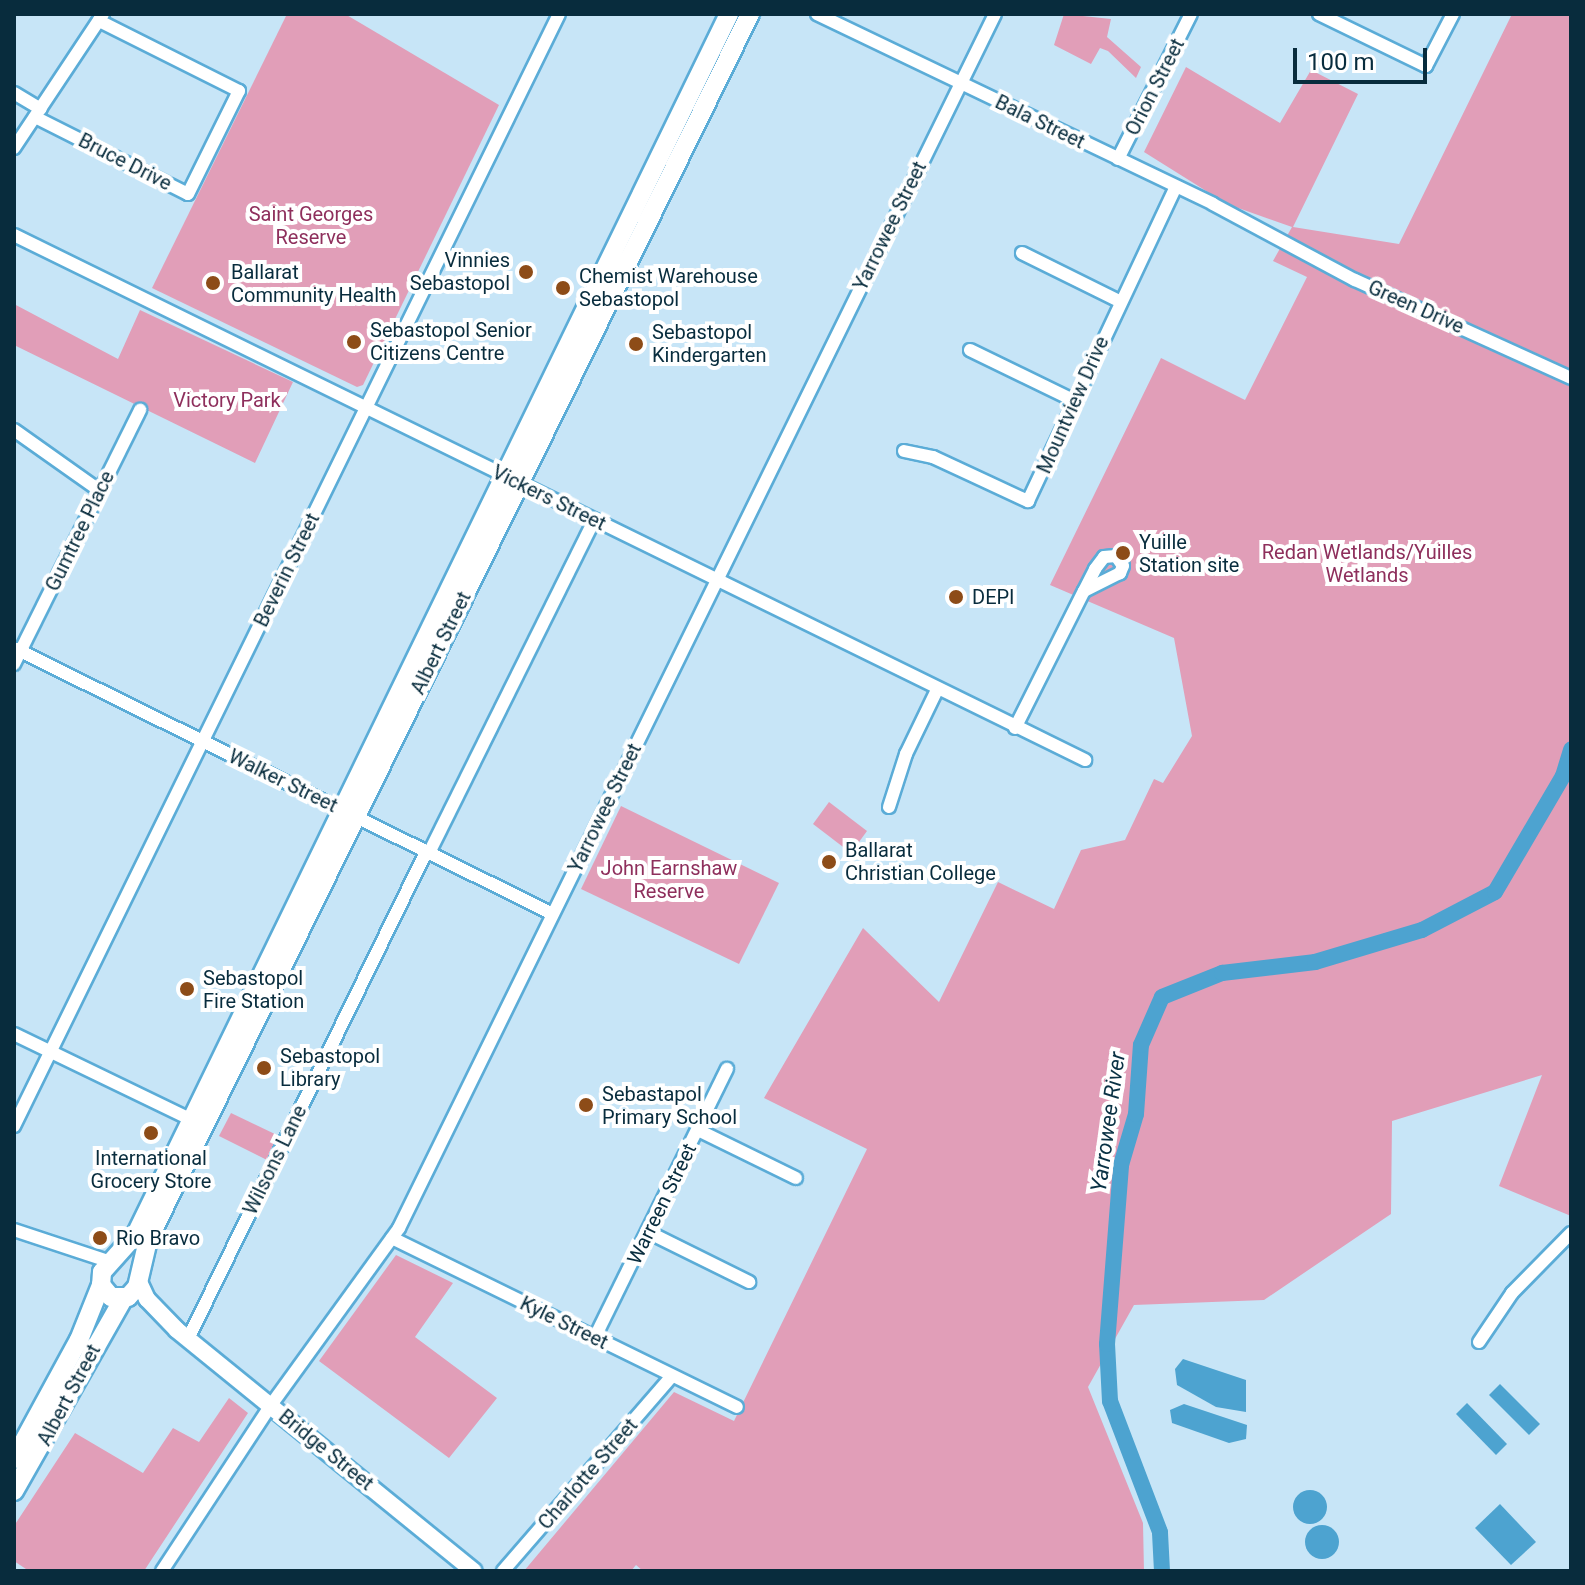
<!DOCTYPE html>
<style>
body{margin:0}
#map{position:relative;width:1585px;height:1585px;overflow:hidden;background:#c7e5f7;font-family:Roboto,sans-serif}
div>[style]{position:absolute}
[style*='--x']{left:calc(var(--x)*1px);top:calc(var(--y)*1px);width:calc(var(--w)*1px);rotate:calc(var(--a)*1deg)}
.green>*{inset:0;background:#e19eb8}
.water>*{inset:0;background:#4da3d0}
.round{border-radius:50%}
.river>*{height:16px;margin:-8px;padding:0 8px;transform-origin:8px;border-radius:8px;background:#4da3d0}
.roads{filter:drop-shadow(2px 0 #5bacd7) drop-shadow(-2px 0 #5bacd7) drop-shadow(0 2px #5bacd7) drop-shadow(0 -2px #5bacd7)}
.minor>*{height:12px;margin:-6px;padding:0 6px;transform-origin:6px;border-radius:6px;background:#fff}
.major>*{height:16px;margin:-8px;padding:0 8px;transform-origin:8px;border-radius:8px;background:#fff}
.highway>*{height:18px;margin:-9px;padding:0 9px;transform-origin:9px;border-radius:9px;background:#fff}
.dots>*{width:22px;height:22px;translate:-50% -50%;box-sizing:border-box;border:4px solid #fff;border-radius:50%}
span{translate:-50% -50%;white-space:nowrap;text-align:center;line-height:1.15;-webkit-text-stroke:8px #fff;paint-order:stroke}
.street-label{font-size:20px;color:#082c3d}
.park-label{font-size:20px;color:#8e2f5c}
.poi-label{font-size:20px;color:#082c3d}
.right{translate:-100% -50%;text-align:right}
.left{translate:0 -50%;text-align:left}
.water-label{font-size:22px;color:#093144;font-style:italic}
.frame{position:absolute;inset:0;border:16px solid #082c3d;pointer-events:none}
.scale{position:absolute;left:1293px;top:48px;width:134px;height:36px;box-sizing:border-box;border:4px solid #082c3d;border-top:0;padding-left:10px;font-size:24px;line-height:28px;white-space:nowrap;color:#082c3d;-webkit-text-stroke:6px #fff;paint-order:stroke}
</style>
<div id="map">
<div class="green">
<i style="clip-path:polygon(287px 14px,345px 14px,499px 105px,363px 385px,357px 387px,152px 288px)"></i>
<i style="clip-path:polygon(1064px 14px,1111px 19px,1107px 37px,1141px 67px,1136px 78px,1108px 51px,1100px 48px,1091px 64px,1054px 45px)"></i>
<i style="clip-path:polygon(1512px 14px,1571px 14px,1571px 1216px,1499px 1186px,1542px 1075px,1392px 1121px,1391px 1214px,1264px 1300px,1134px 1305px,1088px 1387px,1143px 1523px,1144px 1571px,643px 1571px,636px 1565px,631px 1571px,524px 1571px,674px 1392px,734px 1421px,867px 1149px,764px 1098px,863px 928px,939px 1002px,998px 882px,1054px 909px,1081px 850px,1125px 840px,1154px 779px,1163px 783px,1192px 736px,1174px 638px,1050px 585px,1161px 358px,1245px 400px,1307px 277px,1273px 261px,1292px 227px,1227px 204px,1144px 152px,1186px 67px,1280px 123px,1311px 70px,1358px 94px,1293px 227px,1399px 244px)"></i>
<i style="clip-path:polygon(14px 304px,118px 359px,140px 310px,293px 382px,255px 463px,14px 345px)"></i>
<i style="clip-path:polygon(829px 802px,867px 831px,851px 853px,813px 824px)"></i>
<i style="clip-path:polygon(621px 806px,779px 883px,739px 964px,581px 889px)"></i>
<i style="clip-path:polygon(231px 1113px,279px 1136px,267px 1160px,219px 1136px)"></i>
<i style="clip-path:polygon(396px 1255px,453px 1283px,415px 1337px,497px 1398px,449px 1458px,319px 1361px)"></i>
<i style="clip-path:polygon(229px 1398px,248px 1413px,144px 1571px,29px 1571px,14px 1561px,14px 1526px,75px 1433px,143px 1473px,173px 1428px,199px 1442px)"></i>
</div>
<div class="water">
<i style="clip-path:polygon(1183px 1359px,1246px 1380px,1246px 1412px,1216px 1407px,1177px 1385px,1175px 1369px)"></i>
<i style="clip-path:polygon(1500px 1384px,1540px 1424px,1529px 1435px,1489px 1395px)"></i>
<i style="clip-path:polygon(1467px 1403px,1507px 1444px,1496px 1455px,1456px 1414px)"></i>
<i style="clip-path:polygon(1184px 1404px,1247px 1425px,1246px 1439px,1229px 1443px,1172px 1423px,1170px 1410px)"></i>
<i class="round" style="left:1293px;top:1490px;width:34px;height:34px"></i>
<i style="clip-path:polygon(1500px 1504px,1536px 1542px,1511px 1565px,1475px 1528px)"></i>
<i class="round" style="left:1305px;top:1525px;width:34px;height:34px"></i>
</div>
<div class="river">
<i style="--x:1162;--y:1571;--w:39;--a:-93"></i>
<i style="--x:1160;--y:1532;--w:140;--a:-110.9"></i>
<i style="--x:1110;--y:1401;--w:57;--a:-93"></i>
<i style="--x:1107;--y:1344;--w:180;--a:-85.5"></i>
<i style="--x:1121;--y:1165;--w:53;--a:-73.6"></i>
<i style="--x:1136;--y:1114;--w:69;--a:-85.9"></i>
<i style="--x:1141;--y:1045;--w:52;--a:-66.4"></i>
<i style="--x:1162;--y:997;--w:65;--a:-21.8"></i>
<i style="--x:1222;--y:973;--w:94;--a:-6.7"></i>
<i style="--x:1315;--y:962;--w:112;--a:-16.7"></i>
<i style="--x:1422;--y:930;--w:82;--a:-27.5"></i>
<i style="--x:1495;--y:892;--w:134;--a:-59.6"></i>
<i style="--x:1563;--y:776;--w:28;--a:-73"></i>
</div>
<div class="roads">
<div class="minor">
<i style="--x:817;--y:14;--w:439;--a:25.6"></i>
<i style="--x:1213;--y:204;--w:161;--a:28.2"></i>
<i style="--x:1355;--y:280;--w:237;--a:24.4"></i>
<i style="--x:1319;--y:14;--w:119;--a:25.9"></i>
<i style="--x:1426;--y:66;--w:59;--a:-62.6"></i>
<i style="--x:14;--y:93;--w:31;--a:31"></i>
<i style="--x:35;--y:117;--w:171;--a:26.7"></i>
<i style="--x:188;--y:194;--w:115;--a:-63.7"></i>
<i style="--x:239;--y:91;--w:157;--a:-153.4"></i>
<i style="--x:14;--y:148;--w:161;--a:-56.4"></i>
<i style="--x:1118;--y:159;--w:162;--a:-63.3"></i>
<i style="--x:14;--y:235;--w:1193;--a:26.11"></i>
<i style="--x:1022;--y:253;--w:108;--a:26.3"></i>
<i style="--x:970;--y:350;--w:117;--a:25.9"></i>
<i style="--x:14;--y:430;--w:105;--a:35.3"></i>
<i style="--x:904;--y:451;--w:30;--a:12"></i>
<i style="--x:933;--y:457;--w:105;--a:24.9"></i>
<i style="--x:1028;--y:501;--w:347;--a:-64.8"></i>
<i style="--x:14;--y:648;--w:601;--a:26.27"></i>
<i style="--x:14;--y:664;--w:284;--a:-63.6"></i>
<i style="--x:1015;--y:728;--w:153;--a:-63.3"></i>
<i style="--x:1084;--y:591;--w:25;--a:-63"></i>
<i style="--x:1095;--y:569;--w:15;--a:-53"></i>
<i style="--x:1104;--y:557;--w:12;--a:-5"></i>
<i style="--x:1116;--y:556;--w:12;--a:55"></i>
<i style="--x:1123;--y:566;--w:8;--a:113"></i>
<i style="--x:1120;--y:573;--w:40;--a:153.4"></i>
<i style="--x:889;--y:807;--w:56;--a:-72.2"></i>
<i style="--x:906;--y:754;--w:71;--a:-64.2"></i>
<i style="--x:429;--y:853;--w:372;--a:-63.6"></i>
<i style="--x:14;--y:1034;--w:198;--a:25.8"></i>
<i style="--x:14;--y:1126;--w:1238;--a:-63.89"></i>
<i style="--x:698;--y:1130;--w:109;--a:26.1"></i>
<i style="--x:14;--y:1230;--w:102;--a:18.3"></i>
<i style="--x:648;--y:1232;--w:113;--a:26.3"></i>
<i style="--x:392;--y:1238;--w:384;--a:26.1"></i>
<i style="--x:595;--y:1337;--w:299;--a:-63.8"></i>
<i style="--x:188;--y:1339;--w:542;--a:-63.95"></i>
<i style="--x:1479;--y:1342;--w:59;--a:-56"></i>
<i style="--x:1512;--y:1293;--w:84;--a:-45.5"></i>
<i style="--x:162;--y:1571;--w:199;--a:-56.7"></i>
<i style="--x:271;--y:1405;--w:218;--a:-54.1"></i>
<i style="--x:399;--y:1228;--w:1352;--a:-63.85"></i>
<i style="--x:503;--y:1571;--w:258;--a:-49.1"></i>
</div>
<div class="major">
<i style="--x:139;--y:1282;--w:19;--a:65"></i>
<i style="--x:147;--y:1299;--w:43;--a:45.9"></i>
<i style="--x:177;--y:1330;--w:382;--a:39.1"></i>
</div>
<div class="highway">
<i style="--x:729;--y:14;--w:1356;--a:115.92"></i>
<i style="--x:136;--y:1234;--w:51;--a:131.8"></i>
<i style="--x:102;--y:1272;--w:13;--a:94"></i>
<i style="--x:101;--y:1285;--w:16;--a:50"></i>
<i style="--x:111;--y:1297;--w:17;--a:0"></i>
<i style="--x:128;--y:1297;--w:13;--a:-48"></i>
<i style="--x:137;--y:1287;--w:48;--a:-76.8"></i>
<i style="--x:148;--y:1240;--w:1366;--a:-63.85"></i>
<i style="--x:14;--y:1459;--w:136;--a:-61.4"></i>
<i style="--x:79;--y:1340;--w:59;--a:-68.2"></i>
<i style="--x:14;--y:1491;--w:221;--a:-60.4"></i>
</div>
</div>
<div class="dots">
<i style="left:526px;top:272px;background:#8d4c18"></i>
<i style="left:213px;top:283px;background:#8d4c18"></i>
<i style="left:563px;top:288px;background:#8d4c18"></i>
<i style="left:354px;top:342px;background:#8d4c18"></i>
<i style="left:636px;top:344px;background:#8d4c18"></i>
<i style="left:1123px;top:553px;background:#8d4c18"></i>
<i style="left:956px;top:597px;background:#8d4c18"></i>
<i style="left:829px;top:862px;background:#8d4c18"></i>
<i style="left:187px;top:989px;background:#8d4c18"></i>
<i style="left:264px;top:1068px;background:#8d4c18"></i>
<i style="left:586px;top:1105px;background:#8d4c18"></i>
<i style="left:151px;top:1133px;background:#8d4c18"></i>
<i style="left:100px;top:1238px;background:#8d4c18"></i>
</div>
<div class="street-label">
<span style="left:1155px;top:87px;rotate:-63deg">Orion Street</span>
<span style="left:1040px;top:122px;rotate:26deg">Bala Street</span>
<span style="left:125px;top:162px;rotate:27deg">Bruce Drive</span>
<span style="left:890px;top:226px;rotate:-64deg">Yarrowee Street</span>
<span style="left:1416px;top:307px;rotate:24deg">Green Drive</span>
<span style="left:1073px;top:405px;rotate:-66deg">Mountview Drive</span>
<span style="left:549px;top:498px;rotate:26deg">Vickers Street</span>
<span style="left:80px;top:531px;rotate:-64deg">Gumtree Place</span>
<span style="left:287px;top:570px;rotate:-64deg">Beverin Street</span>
<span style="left:441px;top:643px;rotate:-64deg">Albert Street</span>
<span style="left:283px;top:781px;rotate:26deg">Walker Street</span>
<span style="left:605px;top:808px;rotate:-64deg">Yarrowee Street</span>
<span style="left:275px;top:1160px;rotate:-64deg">Wilsons Lane</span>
<span style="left:662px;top:1204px;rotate:-64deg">Warreen Street</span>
<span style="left:564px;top:1323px;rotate:26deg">Kyle Street</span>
<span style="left:69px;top:1395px;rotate:-62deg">Albert Street</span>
<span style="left:326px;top:1450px;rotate:39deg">Bridge Street</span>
<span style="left:588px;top:1474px;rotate:-49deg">Charlotte Street</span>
</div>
<div class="park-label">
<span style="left:311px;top:226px">Saint Georges<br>Reserve</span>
<span style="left:227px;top:400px">Victory Park</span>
<span style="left:1367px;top:564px">Redan Wetlands/Yuilles<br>Wetlands</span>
<span style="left:669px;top:880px">John Earnshaw<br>Reserve</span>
</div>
<div class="poi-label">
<span class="right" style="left:510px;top:272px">Vinnies<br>Sebastopol</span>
<span class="left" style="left:231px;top:284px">Ballarat<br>Community Health</span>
<span class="left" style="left:579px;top:288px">Chemist Warehouse<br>Sebastopol</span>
<span class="left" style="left:370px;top:342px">Sebastopol Senior<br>Citizens Centre</span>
<span class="left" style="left:652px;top:344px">Sebastopol<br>Kindergarten</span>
<span class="left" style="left:1139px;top:554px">Yuille<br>Station site</span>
<span class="left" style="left:972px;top:597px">DEPI</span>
<span class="left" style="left:845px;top:862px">Ballarat<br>Christian College</span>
<span class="left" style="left:203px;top:990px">Sebastopol<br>Fire Station</span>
<span class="left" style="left:280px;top:1068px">Sebastopol<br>Library</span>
<span class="left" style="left:602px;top:1106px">Sebastapol<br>Primary School</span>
<span style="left:151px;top:1170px">International<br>Grocery Store</span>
<span class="left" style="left:116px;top:1238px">Rio Bravo</span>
</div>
<div class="water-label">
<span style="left:1108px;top:1122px;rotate:-82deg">Yarrowee River</span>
</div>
<div class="frame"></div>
<div class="scale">100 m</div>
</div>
